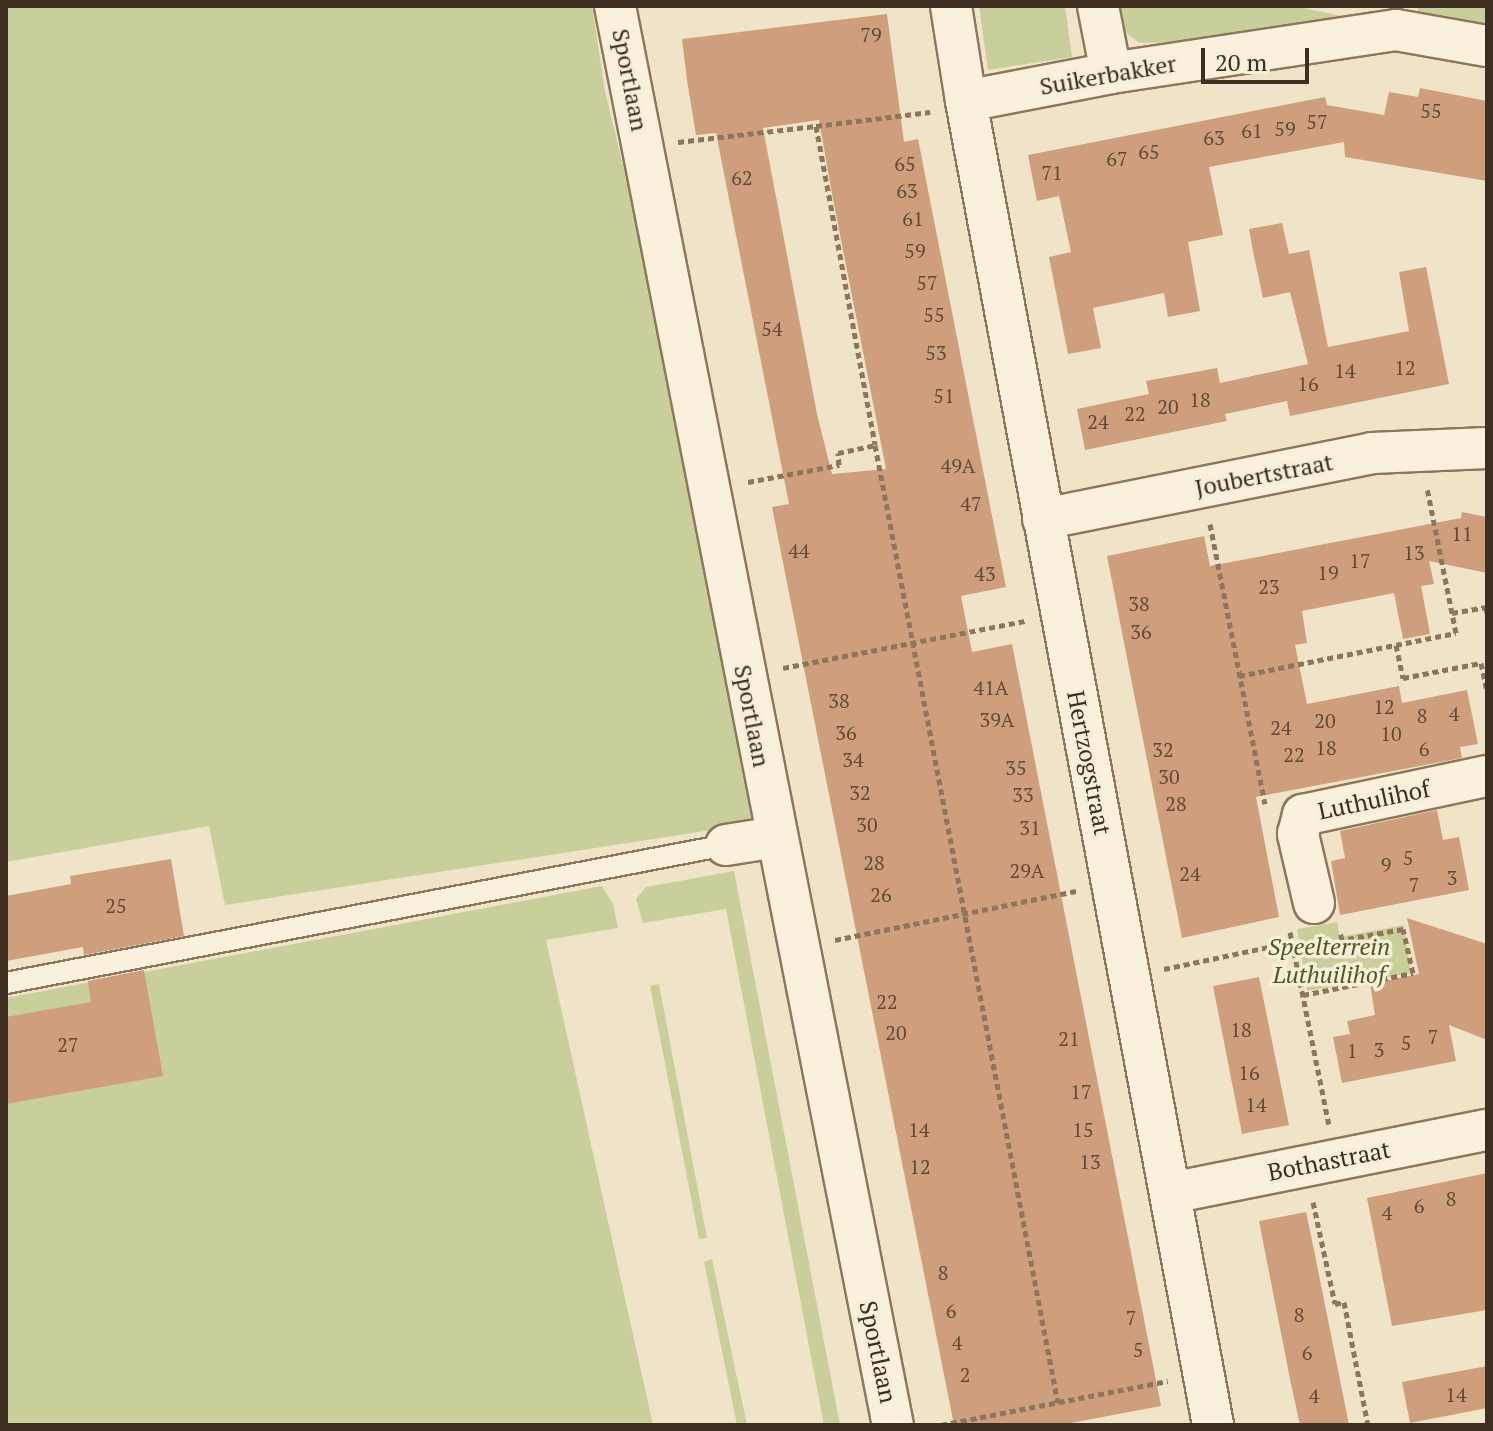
<!DOCTYPE html>
<style>
body{margin:0}
#map{position:relative;width:1493px;height:1431px;overflow:hidden;background:#f0e4c8;font-family:"PT Serif",serif}
div>[style]{position:absolute}
[style*='--x']{left:calc(var(--x)*1px);top:calc(var(--y)*1px);width:calc(var(--w)*1px);rotate:calc(var(--a)*1deg)}
.green>*{inset:0;background:#c9cf9b}
.building>*{inset:0;background:#cf9f7d}
.path>*{height:5px;margin-top:-2.5px;transform-origin:0;background:repeating-linear-gradient(90deg,#8d765c 0 6px,transparent 0 10px)}
.roads{filter:drop-shadow(2px 0 #8d765c) drop-shadow(-2px 0 #8d765c) drop-shadow(0 2px #8d765c) drop-shadow(0 -2px #8d765c)}
.lane>*{height:20px;margin:-10px;padding:0 10px;transform-origin:10px;border-radius:10px;background:#faf1dc}
.street>*{height:40px;margin:-20px;padding:0 20px;transform-origin:20px;border-radius:20px;background:#faf1dc}
span{translate:-50% -50%;white-space:nowrap;text-align:center;line-height:1.15;-webkit-text-stroke:7px #f7eed8;paint-order:stroke}
.number-label{font-size:20px;color:#624a37}
.number-label span{-webkit-text-stroke-width:0}
.street-label{font-size:24px;color:#3d2e20}
.park-label{font-size:24px;color:#4d5a26;font-style:italic}
.frame{position:absolute;inset:0;border:8px solid #3d2e20;pointer-events:none}
.scale{position:absolute;left:1201px;top:48px;width:108px;height:36px;box-sizing:border-box;border:4px solid #3d2e20;border-top:0;padding-left:10px;font-size:24px;line-height:28px;white-space:nowrap;color:#3d2e20;-webkit-text-stroke:6px #f7eed8;paint-order:stroke}
</style>
<div id="map">
<div class="green">
<i style="clip-path:polygon(6px 6px,592px 6px,605px 91px,636px 219px,757px 823px,225px 905px,209px 826px,6px 862px)"></i>
<i style="clip-path:polygon(979px 6px,1065px 6px,1072px 57px,988px 70px)"></i>
<i style="clip-path:polygon(1114px 6px,1294px 6px,1361px 20px,1178px 42px,1139px 43px,1119px 27px)"></i>
<i style="clip-path:polygon(1417px 6px,1487px 6px,1487px 25px,1420px 16px)"></i>
<i style="clip-path:polygon(734px 871px,840px 1425px,824px 1425px,726px 909px,643px 923px,636px 899px,646px 887px)"></i>
<i style="clip-path:polygon(602px 886px,613px 904px,618px 928px,546px 940px,653px 1425px,6px 1425px,6px 998px)"></i>
<i style="clip-path:polygon(1337px 922px,1340px 937px,1404px 925px,1411px 973px,1307px 991px,1297px 929px)"></i>
<i style="clip-path:polygon(659px 984px,707px 1238px,699px 1239px,650px 986px)"></i>
<i style="clip-path:polygon(712px 1259px,747px 1425px,737px 1425px,704px 1262px)"></i>
</div>
<div class="building">
<i style="clip-path:polygon(evenodd,887px 14px,904px 142px,918px 139px,1006px 587px,961px 596px,972px 652px,1012px 644px,1161px 1406px,1060px 1425px,954px 1425px,772px 507px,789px 504px,716px 133px,696px 135px,687px 80px,682px 39px,887px 14px,819px 120px,832px 194px,886px 469px,832px 474px,817px 414px,763px 128px,819px 120px)"></i>
<i style="clip-path:polygon(1420px 88px,1487px 101px,1487px 181px,1345px 157px,1344px 142px,1209px 167px,1223px 235px,1188px 242px,1200px 311px,1168px 317px,1164px 293px,1093px 308px,1101px 348px,1068px 354px,1049px 257px,1071px 252px,1059px 196px,1037px 201px,1028px 155px,1325px 97px,1327px 105px,1384px 115px,1389px 92px,1418px 97px)"></i>
<i style="clip-path:polygon(1282px 223px,1289px 254px,1309px 250px,1328px 347px,1409px 331px,1399px 272px,1426px 267px,1449px 384px,1290px 416px,1287px 401px,1225px 414px,1227px 421px,1085px 450px,1077px 409px,1149px 394px,1146px 381px,1217px 368px,1220px 383px,1308px 364px,1290px 292px,1263px 298px,1253px 251px,1249px 229px)"></i>
<i style="clip-path:polygon(1462px 512px,1487px 517px,1487px 573px,1429px 561px,1434px 584px,1421px 586px,1430px 634px,1403px 639px,1394px 593px,1302px 611px,1307px 643px,1295px 645px,1307px 704px,1399px 686px,1402px 703px,1467px 690px,1478px 744px,1460px 747px,1462px 758px,1256px 797px,1279px 917px,1182px 938px,1107px 556px,1204px 536px,1210px 566px,1461px 518px)"></i>
<i style="clip-path:polygon(1437px 810px,1443px 840px,1459px 837px,1469px 890px,1340px 915px,1331px 861px,1345px 858px,1340px 831px)"></i>
<i style="clip-path:polygon(171px 859px,184px 936px,84px 955px,83px 947px,6px 961px,6px 896px,71px 884px,70px 876px)"></i>
<i style="clip-path:polygon(1407px 918px,1487px 944px,1487px 1040px,1449px 1025px,1456px 1061px,1342px 1083px,1333px 1037px,1350px 1034px,1347px 1021px,1375px 1015px,1370px 984px,1419px 974px)"></i>
<i style="clip-path:polygon(144px 970px,163px 1076px,6px 1104px,6px 1017px,91px 1002px,88px 981px)"></i>
<i style="clip-path:polygon(1259px 977px,1289px 1125px,1242px 1134px,1213px 986px)"></i>
<i style="clip-path:polygon(1487px 1173px,1487px 1310px,1392px 1326px,1367px 1198px)"></i>
<i style="clip-path:polygon(1306px 1212px,1314px 1250px,1349px 1425px,1300px 1425px,1291px 1384px,1259px 1221px)"></i>
<i style="clip-path:polygon(1487px 1366px,1487px 1408px,1410px 1423px,1402px 1382px)"></i>
</div>
<div class="path">
<i style="--x:816;--y:126;--w:115;--a:-7"></i>
<i style="--x:678;--y:142;--w:139;--a:-6.6"></i>
<i style="--x:816;--y:126;--w:324;--a:79.5"></i>
<i style="--x:748;--y:482;--w:93;--a:-10.6"></i>
<i style="--x:839;--y:465;--w:12;--a:-95"></i>
<i style="--x:838;--y:453;--w:38;--a:-12"></i>
<i style="--x:875;--y:445;--w:975;--a:79.19"></i>
<i style="--x:1210;--y:524;--w:285;--a:78.9"></i>
<i style="--x:1452;--y:613;--w:35;--a:-10"></i>
<i style="--x:1486;--y:607;--w:6;--a:81"></i>
<i style="--x:1396;--y:645;--w:34;--a:78"></i>
<i style="--x:1403;--y:678;--w:79;--a:-10.9"></i>
<i style="--x:1481;--y:663;--w:30;--a:78"></i>
<i style="--x:783;--y:668;--w:247;--a:-11"></i>
<i style="--x:1239;--y:676;--w:221;--a:-11.2"></i>
<i style="--x:1456;--y:633;--w:148;--a:-101.3"></i>
<i style="--x:1290;--y:932;--w:198;--a:78.6"></i>
<i style="--x:835;--y:940;--w:246;--a:-11.5"></i>
<i style="--x:1164;--y:969;--w:131;--a:-11.9"></i>
<i style="--x:1303;--y:995;--w:112;--a:-11.3"></i>
<i style="--x:1413;--y:973;--w:45;--a:-102.8"></i>
<i style="--x:1403;--y:929;--w:62;--a:169.8"></i>
<i style="--x:1342;--y:940;--w:9;--a:-103"></i>
<i style="--x:1313;--y:1202;--w:104;--a:77.8"></i>
<i style="--x:1335;--y:1304;--w:9;--a:-13"></i>
<i style="--x:1344;--y:1302;--w:125;--a:79"></i>
<i style="--x:941;--y:1425;--w:231;--a:-11"></i>
</div>
<div class="roads">
<div class="lane">
<i style="--x:6;--y:983;--w:733;--a:-10.85"></i>
</div>
<div class="street">
<i style="--x:615;--y:6;--w:1446;--a:78.92"></i>
<i style="--x:951;--y:6;--w:96;--a:81"></i>
<i style="--x:966;--y:101;--w:148;--a:-10.9"></i>
<i style="--x:1111;--y:73;--w:288;--a:-8.6"></i>
<i style="--x:1396;--y:30;--w:92;--a:10"></i>
<i style="--x:1098;--y:6;--w:68;--a:79"></i>
<i style="--x:966;--y:101;--w:1347;--a:79.43"></i>
<i style="--x:1043;--y:519;--w:336;--a:-11.3"></i>
<i style="--x:1372;--y:453;--w:115;--a:-2.5"></i>
<i style="--x:726;--y:845;--w:51;--a:-9.1"></i>
<i style="--x:1314;--y:903;--w:71;--a:-103.1"></i>
<i style="--x:1298;--y:834;--w:20;--a:-75"></i>
<i style="--x:1303;--y:815;--w:188;--a:-12"></i>
<i style="--x:1171;--y:1193;--w:322;--a:-11.3"></i>
</div>
</div>
<div class="number-label">
<span style="left:871px;top:34px">79</span>
<span style="left:1431px;top:110px">55</span>
<span style="left:1317px;top:121px">57</span>
<span style="left:1285px;top:128px">59</span>
<span style="left:1252px;top:130px">61</span>
<span style="left:1214px;top:137px">63</span>
<span style="left:1149px;top:151px">65</span>
<span style="left:1117px;top:158px">67</span>
<span style="left:905px;top:163px">65</span>
<span style="left:1052px;top:172px">71</span>
<span style="left:742px;top:177px">62</span>
<span style="left:907px;top:190px">63</span>
<span style="left:913px;top:218px">61</span>
<span style="left:915px;top:250px">59</span>
<span style="left:927px;top:282px">57</span>
<span style="left:934px;top:314px">55</span>
<span style="left:772px;top:328px">54</span>
<span style="left:936px;top:352px">53</span>
<span style="left:1405px;top:367px">12</span>
<span style="left:1345px;top:370px">14</span>
<span style="left:1308px;top:383px">16</span>
<span style="left:944px;top:395px">51</span>
<span style="left:1200px;top:399px">18</span>
<span style="left:1168px;top:406px">20</span>
<span style="left:1135px;top:413px">22</span>
<span style="left:1098px;top:421px">24</span>
<span style="left:958px;top:465px">49A</span>
<span style="left:971px;top:503px">47</span>
<span style="left:1462px;top:533px">11</span>
<span style="left:799px;top:550px">44</span>
<span style="left:1414px;top:552px">13</span>
<span style="left:1360px;top:560px">17</span>
<span style="left:1328px;top:572px">19</span>
<span style="left:985px;top:573px">43</span>
<span style="left:1269px;top:586px">23</span>
<span style="left:1139px;top:603px">38</span>
<span style="left:1141px;top:631px">36</span>
<span style="left:991px;top:687px">41A</span>
<span style="left:839px;top:700px">38</span>
<span style="left:1384px;top:706px">12</span>
<span style="left:1454px;top:713px">4</span>
<span style="left:1422px;top:715px">8</span>
<span style="left:997px;top:719px">39A</span>
<span style="left:1325px;top:720px">20</span>
<span style="left:1281px;top:727px">24</span>
<span style="left:846px;top:732px">36</span>
<span style="left:1391px;top:733px">10</span>
<span style="left:1326px;top:747px">18</span>
<span style="left:1424px;top:748px">6</span>
<span style="left:1163px;top:749px">32</span>
<span style="left:1294px;top:754px">22</span>
<span style="left:853px;top:759px">34</span>
<span style="left:1016px;top:767px">35</span>
<span style="left:1169px;top:776px">30</span>
<span style="left:860px;top:792px">32</span>
<span style="left:1023px;top:794px">33</span>
<span style="left:1176px;top:803px">28</span>
<span style="left:867px;top:824px">30</span>
<span style="left:1030px;top:827px">31</span>
<span style="left:1408px;top:857px">5</span>
<span style="left:874px;top:862px">28</span>
<span style="left:1386px;top:864px">9</span>
<span style="left:1027px;top:870px">29A</span>
<span style="left:1190px;top:873px">24</span>
<span style="left:1452px;top:877px">3</span>
<span style="left:1414px;top:884px">7</span>
<span style="left:881px;top:894px">26</span>
<span style="left:116px;top:905px">25</span>
<span style="left:887px;top:1001px">22</span>
<span style="left:1241px;top:1029px">18</span>
<span style="left:896px;top:1032px">20</span>
<span style="left:1433px;top:1036px">7</span>
<span style="left:1069px;top:1038px">21</span>
<span style="left:1406px;top:1042px">5</span>
<span style="left:68px;top:1044px">27</span>
<span style="left:1379px;top:1049px">3</span>
<span style="left:1352px;top:1050px">1</span>
<span style="left:1249px;top:1072px">16</span>
<span style="left:1081px;top:1091px">17</span>
<span style="left:1256px;top:1104px">14</span>
<span style="left:919px;top:1129px">14</span>
<span style="left:1083px;top:1129px">15</span>
<span style="left:1090px;top:1161px">13</span>
<span style="left:920px;top:1166px">12</span>
<span style="left:1451px;top:1198px">8</span>
<span style="left:1419px;top:1205px">6</span>
<span style="left:1387px;top:1212px">4</span>
<span style="left:943px;top:1272px">8</span>
<span style="left:951px;top:1310px">6</span>
<span style="left:1299px;top:1314px">8</span>
<span style="left:1131px;top:1317px">7</span>
<span style="left:957px;top:1342px">4</span>
<span style="left:1138px;top:1349px">5</span>
<span style="left:1307px;top:1352px">6</span>
<span style="left:965px;top:1374px">2</span>
<span style="left:1456px;top:1394px">14</span>
<span style="left:1314px;top:1395px">4</span>
</div>
<div class="street-label">
<span style="left:1108px;top:75px;rotate:-10deg">Suikerbakker</span>
<span style="left:630px;top:80px;rotate:79deg">Sportlaan</span>
<span style="left:1264px;top:475px;rotate:-11deg">Joubertstraat</span>
<span style="left:752px;top:716px;rotate:79deg">Sportlaan</span>
<span style="left:1089px;top:763px;rotate:79deg">Hertzogstraat</span>
<span style="left:1374px;top:800px;rotate:-12deg">Luthulihof</span>
<span style="left:1329px;top:1161px;rotate:-11deg">Bothastraat</span>
<span style="left:878px;top:1352px;rotate:78deg">Sportlaan</span>
</div>
<div class="park-label">
<span style="left:1329px;top:961px">Speelterrein<br>Luthuilihof</span>
</div>
<div class="frame"></div>
<div class="scale">20 m</div>
</div>
